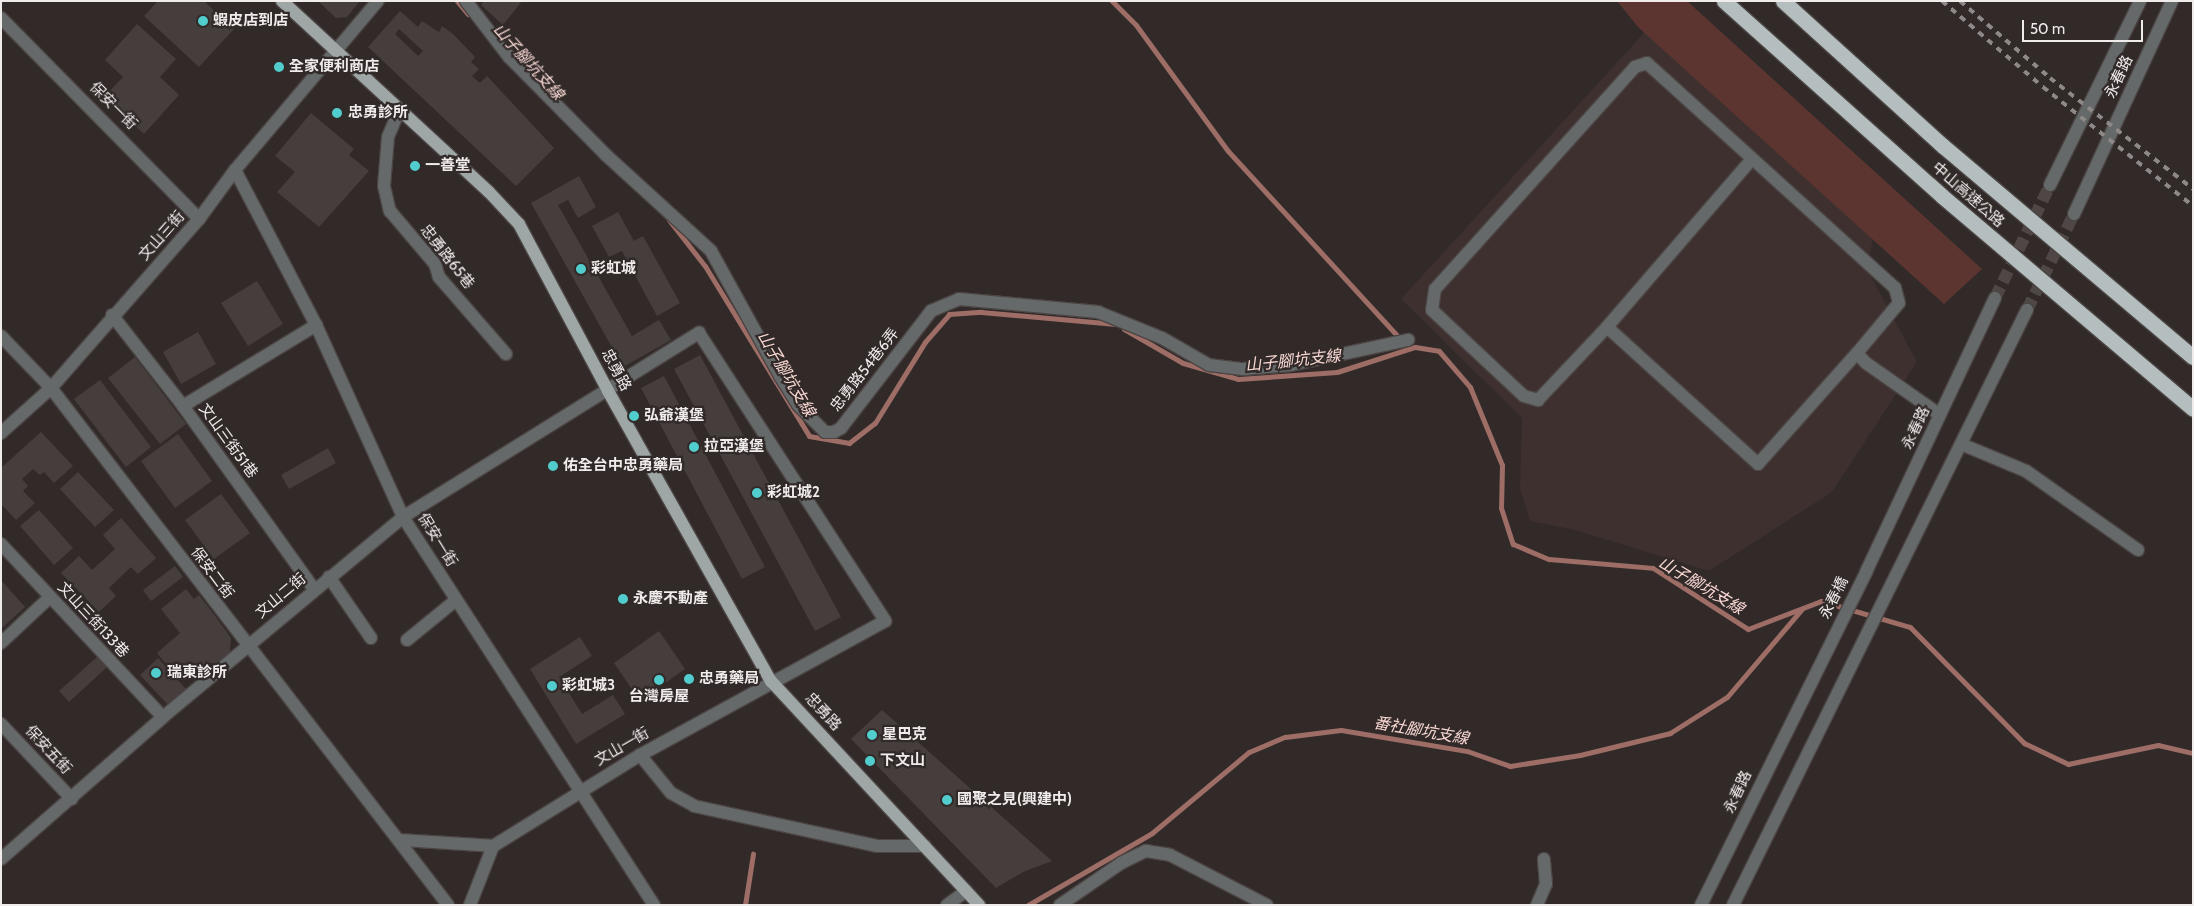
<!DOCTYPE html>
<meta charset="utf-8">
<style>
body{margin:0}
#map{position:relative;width:2194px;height:906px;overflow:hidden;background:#312a29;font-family:Cabin,"Noto Sans TC",sans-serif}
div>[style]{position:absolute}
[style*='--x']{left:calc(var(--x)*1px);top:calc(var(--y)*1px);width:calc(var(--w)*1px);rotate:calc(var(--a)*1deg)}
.built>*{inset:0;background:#3e302e}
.green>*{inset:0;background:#5d3530}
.stream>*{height:5px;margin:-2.5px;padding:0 2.5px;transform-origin:2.5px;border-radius:2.5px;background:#9d6d66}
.building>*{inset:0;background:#463e3d}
.minor-tunnel>*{height:12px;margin-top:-6px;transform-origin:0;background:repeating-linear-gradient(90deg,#4e4746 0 12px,transparent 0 18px)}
.roads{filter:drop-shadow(1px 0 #4c4544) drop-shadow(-1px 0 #4c4544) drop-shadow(0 1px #4c4544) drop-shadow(0 -1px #4c4544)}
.minor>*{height:12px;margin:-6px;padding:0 6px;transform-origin:6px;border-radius:6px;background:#656969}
.major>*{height:12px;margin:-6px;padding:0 6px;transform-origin:6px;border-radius:6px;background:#9ea6a6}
.highway>*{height:15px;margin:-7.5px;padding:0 7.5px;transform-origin:7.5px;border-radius:7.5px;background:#b4bebe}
.rail>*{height:4px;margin-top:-2px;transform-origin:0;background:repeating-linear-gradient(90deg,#8e8888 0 6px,transparent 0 12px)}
.dots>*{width:14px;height:14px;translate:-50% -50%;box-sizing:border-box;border:2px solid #312a29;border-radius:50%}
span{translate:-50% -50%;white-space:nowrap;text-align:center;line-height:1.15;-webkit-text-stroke:4.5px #312a29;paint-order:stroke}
.poi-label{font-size:15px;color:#f1ecec;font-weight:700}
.left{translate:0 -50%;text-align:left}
.street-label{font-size:15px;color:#f1ecec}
.water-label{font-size:16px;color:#f9d8d3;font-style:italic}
.frame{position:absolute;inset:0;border:2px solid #f1ecec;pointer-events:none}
.scale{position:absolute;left:2022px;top:20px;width:121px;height:22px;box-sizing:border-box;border:2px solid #f1ecec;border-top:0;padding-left:6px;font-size:15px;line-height:18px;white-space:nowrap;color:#f1ecec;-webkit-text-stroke:4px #312a29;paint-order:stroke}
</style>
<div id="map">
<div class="built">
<i style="clip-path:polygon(1654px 22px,1876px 213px,1868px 271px,1917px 362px,1832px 492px,1709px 571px,1575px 530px,1530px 521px,1520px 489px,1522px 418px,1401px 299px)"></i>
</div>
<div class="green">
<i style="clip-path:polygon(1617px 1px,1687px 1px,1982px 269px,1944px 304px,1638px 27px)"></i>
</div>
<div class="stream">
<i style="--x:457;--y:1;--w:17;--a:50"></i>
<i style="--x:1112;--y:1;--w:34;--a:45"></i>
<i style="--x:1136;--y:25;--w:156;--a:53.9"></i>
<i style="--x:1228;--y:151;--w:255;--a:47.5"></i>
<i style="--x:669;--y:220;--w:58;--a:52"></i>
<i style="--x:705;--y:266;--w:199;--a:58.5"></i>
<i style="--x:809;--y:436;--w:41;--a:9.9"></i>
<i style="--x:849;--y:443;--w:33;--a:-38"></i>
<i style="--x:875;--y:423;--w:95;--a:-58.3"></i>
<i style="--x:925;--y:342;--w:37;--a:-49"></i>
<i style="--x:949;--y:314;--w:32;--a:-4"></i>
<i style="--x:981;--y:312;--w:135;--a:5.1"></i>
<i style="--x:1124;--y:329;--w:68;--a:30"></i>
<i style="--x:1183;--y:363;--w:57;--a:16.2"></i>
<i style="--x:1238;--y:379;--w:99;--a:-4"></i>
<i style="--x:1337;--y:372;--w:82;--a:-17.8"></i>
<i style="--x:1415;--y:347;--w:24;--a:9"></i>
<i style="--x:1439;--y:351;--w:48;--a:49.3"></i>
<i style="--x:1470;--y:387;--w:84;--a:67.7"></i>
<i style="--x:1502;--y:465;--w:43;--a:91.3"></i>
<i style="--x:1501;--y:508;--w:38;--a:72"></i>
<i style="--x:1513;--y:544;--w:39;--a:23"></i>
<i style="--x:1549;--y:559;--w:104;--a:4.9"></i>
<i style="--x:1653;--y:568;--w:113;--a:32.7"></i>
<i style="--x:1748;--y:629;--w:78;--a:-21"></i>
<i style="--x:1821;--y:601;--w:93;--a:16.3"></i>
<i style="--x:1910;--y:627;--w:163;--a:45.5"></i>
<i style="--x:2024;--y:743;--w:49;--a:25.5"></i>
<i style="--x:2068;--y:764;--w:92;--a:-11.9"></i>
<i style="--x:2158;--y:745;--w:36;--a:13"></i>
<i style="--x:745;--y:905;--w:52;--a:-81.1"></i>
<i style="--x:1028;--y:905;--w:143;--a:-30.1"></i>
<i style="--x:1152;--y:833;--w:126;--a:-39.9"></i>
<i style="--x:1249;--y:752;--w:39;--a:-23"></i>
<i style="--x:1285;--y:737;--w:56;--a:-7.1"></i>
<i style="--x:1341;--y:730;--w:128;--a:9.5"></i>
<i style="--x:1467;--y:751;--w:46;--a:19.2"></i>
<i style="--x:1510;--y:766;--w:71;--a:-8.9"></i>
<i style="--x:1580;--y:755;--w:93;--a:-13.7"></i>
<i style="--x:1670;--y:733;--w:67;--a:-32.3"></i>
<i style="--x:1727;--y:697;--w:116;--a:-49.6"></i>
</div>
<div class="building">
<i style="clip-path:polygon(158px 1px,204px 1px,234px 29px,199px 67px,144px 16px)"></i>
<i style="clip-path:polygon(318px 1px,360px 1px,347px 17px,336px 18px)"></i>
<i style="clip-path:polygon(484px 1px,522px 1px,503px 25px,481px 5px)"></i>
<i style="clip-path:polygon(evenodd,400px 11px,418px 27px,422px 21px,439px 32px,442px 26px,453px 34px,475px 57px,471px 62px,479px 69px,472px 76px,480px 83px,487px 76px,554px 148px,516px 186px,368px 47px,400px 11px,399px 29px,423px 51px,418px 56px,395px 34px,399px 29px)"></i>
<i style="clip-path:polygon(137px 24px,176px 59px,160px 77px,179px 95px,144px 134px,104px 97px,123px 77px,105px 60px)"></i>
<i style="clip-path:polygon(311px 113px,354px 149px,349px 155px,369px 171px,319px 227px,277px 192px,295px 172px,275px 156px)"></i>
<i style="clip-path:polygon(579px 176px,596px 207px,578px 218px,568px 200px,558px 205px,632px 336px,659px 320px,671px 340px,623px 367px,531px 203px)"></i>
<i style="clip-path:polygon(618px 212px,634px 241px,643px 236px,680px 303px,657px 316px,622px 251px,609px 257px,592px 226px)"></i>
<i style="clip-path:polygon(257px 281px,283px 324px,248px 346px,221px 303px)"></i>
<i style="clip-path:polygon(198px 332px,216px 364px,181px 384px,163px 352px)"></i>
<i style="clip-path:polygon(700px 355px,841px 617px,815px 631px,674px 369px)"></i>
<i style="clip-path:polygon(135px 357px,186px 424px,160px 444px,108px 378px)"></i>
<i style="clip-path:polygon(664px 376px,765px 567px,742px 579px,641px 388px)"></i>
<i style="clip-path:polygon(100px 380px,151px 447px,126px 467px,74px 399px)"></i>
<i style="clip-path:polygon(41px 432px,73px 466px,54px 483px,44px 472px,40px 475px,33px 469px,22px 479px,28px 486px,23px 491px,35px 503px,16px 520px,1px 504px,1px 468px)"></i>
<i style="clip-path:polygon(178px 434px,212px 481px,175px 508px,141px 461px)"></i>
<i style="clip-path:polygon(328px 448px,336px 463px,289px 489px,281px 475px)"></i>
<i style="clip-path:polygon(78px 472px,114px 510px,95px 527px,60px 489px)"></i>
<i style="clip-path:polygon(221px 494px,250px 533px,214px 559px,185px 520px)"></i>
<i style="clip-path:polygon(39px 510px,73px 548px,54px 565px,20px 526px)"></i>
<i style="clip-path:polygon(121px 518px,156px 558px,138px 574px,131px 567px,109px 588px,116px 596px,99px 612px,61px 573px,79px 556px,92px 570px,115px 549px,103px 535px)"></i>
<i style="clip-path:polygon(175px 566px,183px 577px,151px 601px,143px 590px)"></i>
<i style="clip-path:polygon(1px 580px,25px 607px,1px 629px)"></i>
<i style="clip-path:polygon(186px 589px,194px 599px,199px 595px,216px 617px,231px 638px,230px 652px,206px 673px,200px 668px,186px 680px,179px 680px,157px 653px,180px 633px,161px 609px)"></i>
<i style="clip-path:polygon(659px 631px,685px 669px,640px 701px,614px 663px)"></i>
<i style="clip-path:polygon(580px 637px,592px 656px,559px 677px,582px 714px,613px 695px,625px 714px,576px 744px,530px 669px)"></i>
<i style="clip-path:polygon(97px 657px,107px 667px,69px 702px,59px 691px)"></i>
<i style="clip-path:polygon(158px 658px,187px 690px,169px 706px,140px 675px)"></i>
<i style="clip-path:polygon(882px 710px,1052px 861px,1023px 872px,996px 888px,851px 739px)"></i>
</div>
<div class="minor-tunnel">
<i style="--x:1995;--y:298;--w:126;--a:-64"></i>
<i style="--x:2027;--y:310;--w:107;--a:-63.9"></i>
</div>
<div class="roads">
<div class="minor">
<i style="--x:466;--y:1;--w:71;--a:52.5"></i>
<i style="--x:509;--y:57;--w:138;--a:45.3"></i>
<i style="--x:606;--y:155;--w:142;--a:42.4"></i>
<i style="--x:711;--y:251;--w:143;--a:61.1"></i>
<i style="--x:780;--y:376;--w:34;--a:58"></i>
<i style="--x:798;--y:405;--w:38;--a:45"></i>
<i style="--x:825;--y:432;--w:9;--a:0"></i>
<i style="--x:834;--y:432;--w:8;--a:-30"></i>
<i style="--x:841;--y:428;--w:148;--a:-52.4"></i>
<i style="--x:931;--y:311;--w:30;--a:-23"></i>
<i style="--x:959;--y:299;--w:140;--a:5.3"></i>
<i style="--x:1098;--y:312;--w:69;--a:22.1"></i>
<i style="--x:1162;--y:338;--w:54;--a:29.9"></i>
<i style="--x:1209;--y:365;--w:34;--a:7"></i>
<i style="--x:1243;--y:369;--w:48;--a:-4.8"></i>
<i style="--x:1291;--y:365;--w:120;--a:-12.1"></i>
<i style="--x:1;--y:18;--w:282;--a:45.4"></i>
<i style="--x:399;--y:111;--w:28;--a:113"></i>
<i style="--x:388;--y:137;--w:49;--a:94.7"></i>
<i style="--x:384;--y:186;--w:26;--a:77"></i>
<i style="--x:390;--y:211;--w:70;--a:49.7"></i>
<i style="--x:435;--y:264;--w:14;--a:73"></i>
<i style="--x:439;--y:277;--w:102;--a:49"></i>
<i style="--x:235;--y:170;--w:175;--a:62.4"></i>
<i style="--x:316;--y:325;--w:211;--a:65.6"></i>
<i style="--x:403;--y:517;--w:462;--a:57.1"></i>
<i style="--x:2050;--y:185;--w:205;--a:-63.9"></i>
<i style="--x:2074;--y:214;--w:234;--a:-65.3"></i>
<i style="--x:112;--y:315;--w:115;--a:52"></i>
<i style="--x:183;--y:406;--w:225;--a:54.4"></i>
<i style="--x:1607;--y:327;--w:221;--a:-49.2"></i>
<i style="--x:1;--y:336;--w:72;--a:46.1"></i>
<i style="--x:51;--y:388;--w:652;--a:52.48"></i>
<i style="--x:1857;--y:353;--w:65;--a:-50"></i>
<i style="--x:1899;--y:303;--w:16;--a:-105"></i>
<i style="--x:1895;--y:288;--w:335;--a:-137.8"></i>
<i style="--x:1647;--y:63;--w:13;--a:162"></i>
<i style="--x:1635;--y:67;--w:299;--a:132"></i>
<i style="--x:1435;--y:289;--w:21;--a:98"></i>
<i style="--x:1432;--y:310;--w:126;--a:43.1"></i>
<i style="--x:1524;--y:396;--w:15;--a:16"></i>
<i style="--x:1538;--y:400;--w:100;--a:-46.6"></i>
<i style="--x:1607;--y:327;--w:204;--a:42.2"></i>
<i style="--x:1758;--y:464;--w:149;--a:-48.3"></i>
<i style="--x:1857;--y:353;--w:13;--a:48"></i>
<i style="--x:1866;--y:363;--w:90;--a:35.1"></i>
<i style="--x:183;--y:406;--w:156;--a:-31.3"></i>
<i style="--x:1;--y:433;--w:67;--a:-42"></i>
<i style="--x:51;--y:388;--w:225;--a:-48.8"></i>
<i style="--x:199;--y:219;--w:61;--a:-53.7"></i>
<i style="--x:235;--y:170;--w:221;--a:-49.8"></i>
<i style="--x:1961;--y:444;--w:70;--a:22.6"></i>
<i style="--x:2026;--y:471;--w:137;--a:35.2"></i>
<i style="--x:1;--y:544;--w:237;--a:46.9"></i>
<i style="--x:329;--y:577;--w:74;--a:55.5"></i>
<i style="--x:407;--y:640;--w:63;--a:-39.2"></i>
<i style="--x:1;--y:643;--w:66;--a:-43.2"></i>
<i style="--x:1;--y:724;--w:103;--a:46.6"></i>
<i style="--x:640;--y:755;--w:49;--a:50.8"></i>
<i style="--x:671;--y:793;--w:26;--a:29"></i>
<i style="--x:694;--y:806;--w:188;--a:12.3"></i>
<i style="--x:878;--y:846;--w:47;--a:0"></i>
<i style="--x:401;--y:840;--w:92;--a:3.7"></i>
<i style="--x:1;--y:859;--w:215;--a:-41.2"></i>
<i style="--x:163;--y:717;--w:312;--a:-39.8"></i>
<i style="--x:403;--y:517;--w:349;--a:-31.9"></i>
<i style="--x:699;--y:333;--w:343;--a:57.1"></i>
<i style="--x:885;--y:621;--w:279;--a:151.3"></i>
<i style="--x:640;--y:755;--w:173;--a:148.2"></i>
<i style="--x:470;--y:905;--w:63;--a:-68.7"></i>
<i style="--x:947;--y:905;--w:24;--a:-36"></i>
<i style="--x:1060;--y:905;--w:74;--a:-34.5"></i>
<i style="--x:1121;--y:863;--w:28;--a:-26"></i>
<i style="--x:1146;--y:851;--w:24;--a:9"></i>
<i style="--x:1170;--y:855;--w:109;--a:27.3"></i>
<i style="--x:1537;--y:905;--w:23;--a:-67"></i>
<i style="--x:1546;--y:884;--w:25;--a:-95"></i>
<i style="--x:1701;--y:905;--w:372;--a:-63.6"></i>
<i style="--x:1866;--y:572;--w:303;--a:-64.8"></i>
<i style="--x:1733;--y:905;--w:664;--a:-63.71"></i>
</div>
<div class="major">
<i style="--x:282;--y:1;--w:282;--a:42.7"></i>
<i style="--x:489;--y:192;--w:44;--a:46.8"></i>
<i style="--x:519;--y:224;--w:189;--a:61.9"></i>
<i style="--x:608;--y:391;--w:333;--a:60.7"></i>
<i style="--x:771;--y:681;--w:306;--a:47.1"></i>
</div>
<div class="highway">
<i style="--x:1724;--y:1;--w:292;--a:41.8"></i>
<i style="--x:1942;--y:196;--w:329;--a:40.3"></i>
<i style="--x:1783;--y:1;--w:216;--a:42.2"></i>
<i style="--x:1943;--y:146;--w:327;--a:40.2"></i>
</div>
</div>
<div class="rail">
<i style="--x:1942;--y:1;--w:133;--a:40.4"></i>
<i style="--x:2043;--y:87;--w:191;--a:38.4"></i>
<i style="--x:1960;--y:1;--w:118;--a:40.5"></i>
<i style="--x:2050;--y:78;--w:181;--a:37.8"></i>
</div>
<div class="dots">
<i style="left:203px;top:21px;background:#52cdcd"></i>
<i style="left:279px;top:67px;background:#52cdcd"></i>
<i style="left:337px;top:113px;background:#52cdcd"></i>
<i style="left:415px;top:166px;background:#52cdcd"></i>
<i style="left:581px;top:269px;background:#52cdcd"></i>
<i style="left:634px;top:416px;background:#52cdcd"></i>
<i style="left:694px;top:447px;background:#52cdcd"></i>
<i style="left:553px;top:466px;background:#52cdcd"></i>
<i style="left:757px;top:493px;background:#52cdcd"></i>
<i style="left:623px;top:599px;background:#52cdcd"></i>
<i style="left:156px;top:673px;background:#52cdcd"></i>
<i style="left:689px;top:679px;background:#52cdcd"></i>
<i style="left:659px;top:680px;background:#52cdcd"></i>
<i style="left:552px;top:686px;background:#52cdcd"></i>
<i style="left:872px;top:735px;background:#52cdcd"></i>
<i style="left:870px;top:761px;background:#52cdcd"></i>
<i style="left:947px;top:800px;background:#52cdcd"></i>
</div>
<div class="poi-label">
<span class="left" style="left:213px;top:21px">蝦皮店到店</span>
<span class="left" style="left:289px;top:67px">全家便利商店</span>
<span class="left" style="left:348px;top:113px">忠勇診所</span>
<span class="left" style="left:425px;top:166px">一善堂</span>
<span class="left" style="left:591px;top:269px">彩虹城</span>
<span class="left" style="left:644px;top:416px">弘爺漢堡</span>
<span class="left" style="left:704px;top:447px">拉亞漢堡</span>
<span class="left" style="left:563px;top:466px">佑全台中忠勇藥局</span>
<span class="left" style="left:767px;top:493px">彩虹城2</span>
<span class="left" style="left:633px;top:599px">永慶不動產</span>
<span class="left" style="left:167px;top:673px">瑞東診所</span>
<span class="left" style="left:699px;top:679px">忠勇藥局</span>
<span class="left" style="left:562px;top:686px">彩虹城3</span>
<span style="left:659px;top:697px">台灣房屋</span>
<span class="left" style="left:882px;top:735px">星巴克</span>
<span class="left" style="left:880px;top:761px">下文山</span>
<span class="left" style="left:957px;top:800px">國聚之見(興建中)</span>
</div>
<div class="street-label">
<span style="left:2119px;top:77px;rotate:-65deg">永春路</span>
<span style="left:113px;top:106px;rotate:45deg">保安一街</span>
<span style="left:1968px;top:195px;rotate:41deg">中山高速公路</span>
<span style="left:162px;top:236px;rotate:-48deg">文山三街</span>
<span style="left:447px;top:257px;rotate:52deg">忠勇路65巷</span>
<span style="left:616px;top:370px;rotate:62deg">忠勇路</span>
<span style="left:865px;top:370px;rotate:-52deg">忠勇路54巷6弄</span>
<span style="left:1916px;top:428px;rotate:-65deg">永春路</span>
<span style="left:228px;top:441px;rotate:54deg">文山三街51巷</span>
<span style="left:437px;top:540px;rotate:58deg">保安一街</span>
<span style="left:212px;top:573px;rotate:53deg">保安二街</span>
<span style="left:281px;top:596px;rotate:-40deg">文山二街</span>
<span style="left:1834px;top:598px;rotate:-63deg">永春橋</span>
<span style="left:93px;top:620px;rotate:47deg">文山三街133巷</span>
<span style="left:823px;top:712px;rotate:47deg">忠勇路</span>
<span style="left:622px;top:747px;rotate:-30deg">文山一街</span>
<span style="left:48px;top:750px;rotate:47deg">保安五街</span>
<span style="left:1738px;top:792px;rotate:-65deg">永春路</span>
</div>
<div class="water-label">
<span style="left:528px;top:62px;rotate:48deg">山子腳坑支線</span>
<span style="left:1293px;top:361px;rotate:-6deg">山子腳坑支線</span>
<span style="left:786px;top:374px;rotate:59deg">山子腳坑支線</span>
<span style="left:1701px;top:586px;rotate:31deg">山子腳坑支線</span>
<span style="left:1421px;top:731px;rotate:10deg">番社腳坑支線</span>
</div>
<div class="frame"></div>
<div class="scale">50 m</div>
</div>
